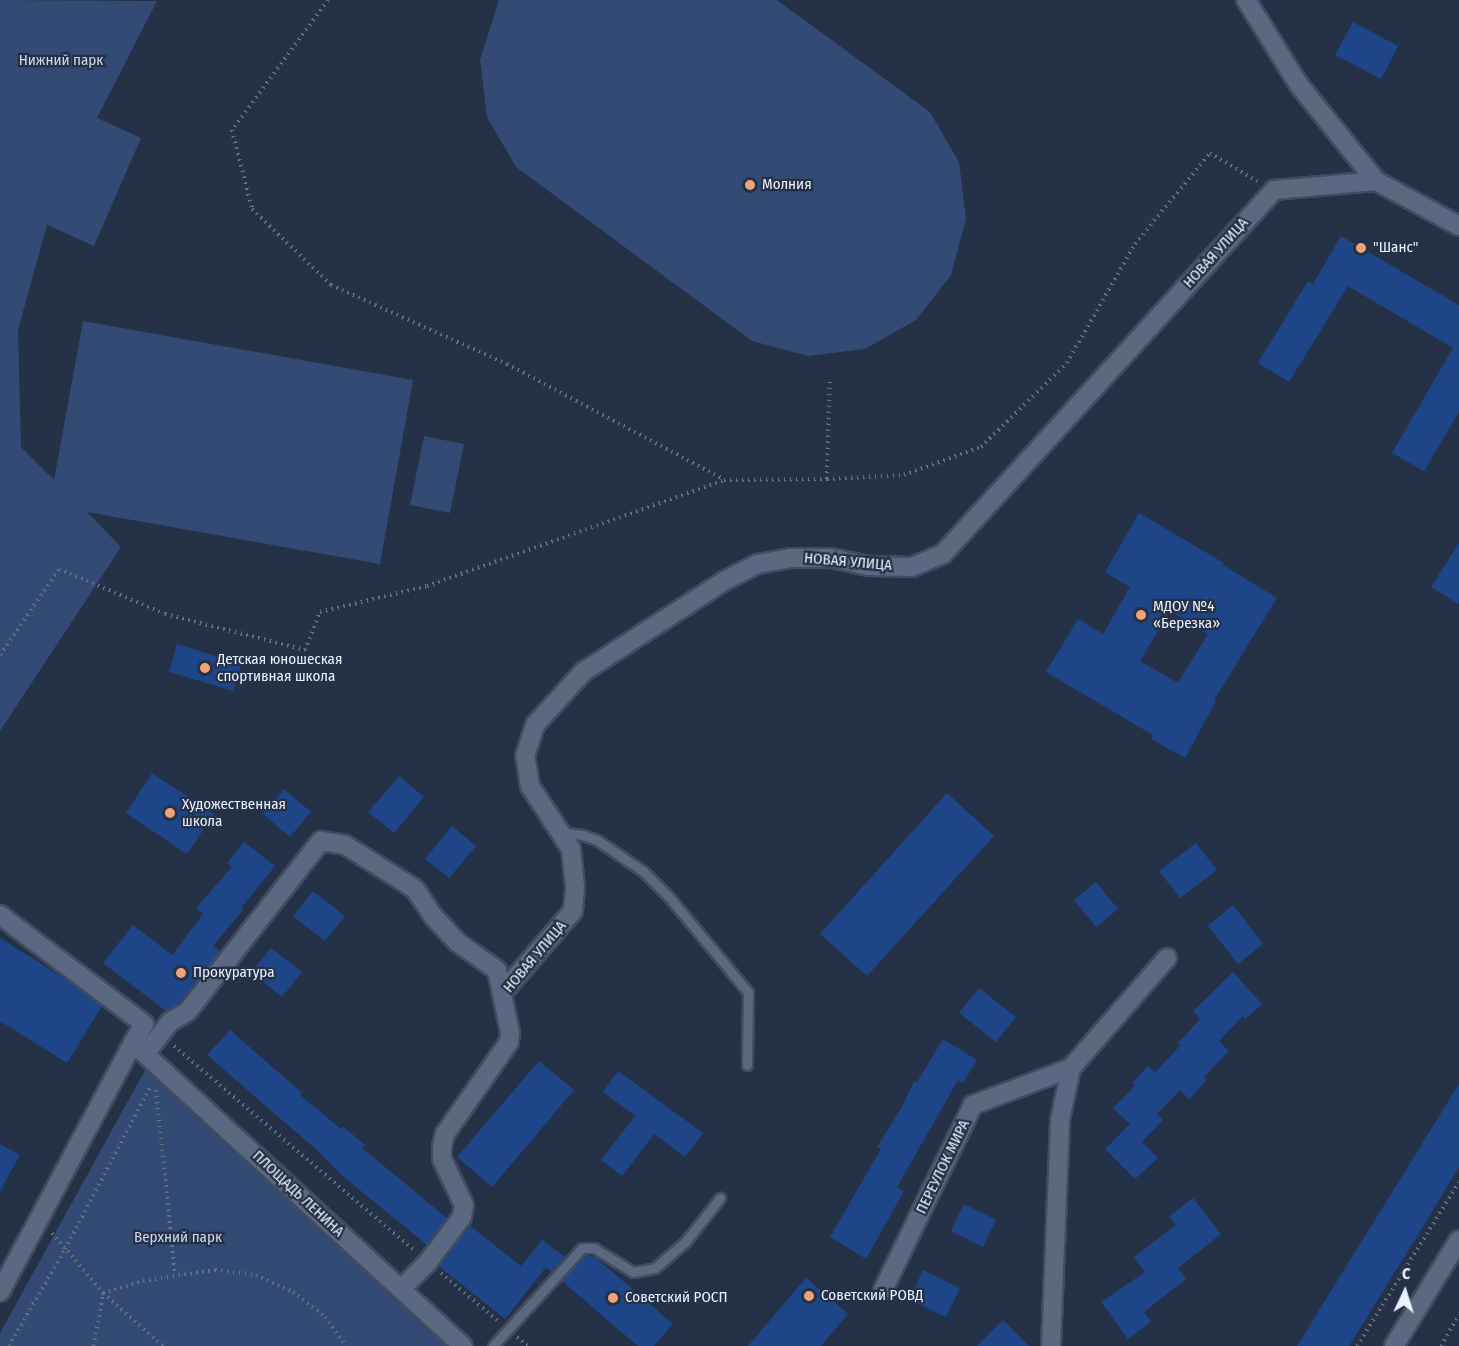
<!DOCTYPE html>
<meta charset="utf-8">
<style>
body{margin:0}
#map{position:relative;width:1459px;height:1346px;overflow:hidden;background:#243147;font-family:"Fira Sans Condensed",sans-serif}
div>[style]{position:absolute}
[style*='--x']{left:calc(var(--x)*1px);top:calc(var(--y)*1px);width:calc(var(--w)*1px);rotate:calc(var(--a)*1deg)}
.green>*{inset:0;background:#324a74}
.building>*{inset:0;background:#1f4589}
.path>*{height:4px;margin-top:-2px;transform-origin:0;background:repeating-linear-gradient(90deg,#657082 0 1.5px,transparent 0 6px)}
.roads{filter:drop-shadow(2px 0 #424c5e) drop-shadow(-2px 0 #424c5e) drop-shadow(0 2px #424c5e) drop-shadow(0 -2px #424c5e)}
.lane>*{height:9px;margin:-4.5px;padding:0 4.5px;transform-origin:4.5px;border-radius:4.5px;background:#5a6881}
.street>*{height:18px;margin:-9px;padding:0 9px;transform-origin:9px;border-radius:9px;background:#5a6881}
.dots>*{width:16px;height:16px;translate:-50% -50%;box-sizing:border-box;border:3px solid #243147;border-radius:50%}
span{translate:-50% -50%;white-space:nowrap;text-align:center;line-height:1.15;-webkit-text-stroke:4.5px #243147;paint-order:stroke}
.park-label{font-size:15px;color:#ced9ed}
.poi-label{font-size:15px;color:#ebf2fe}
.left{translate:0 -50%;text-align:left}
.street-label{font-size:15px;color:#ebf2fe}
.north{position:absolute;left:1375px;top:1262px;width:60px;height:60px;-webkit-text-stroke:4px #243147;paint-order:stroke;rotate:4deg;font-size:16px;font-weight:700;line-height:24px;text-align:center;color:#ebf2fe}
.north::after{content:'';display:block;margin:auto;width:21px;height:27px;background:#ebf2fe;clip-path:polygon(50% 0,100% 100%,50% 72%,0 100%)}
</style>
<div id="map">
<div class="green">
<i style="clip-path:polygon(0 0,157px 1px,97px 118px,141px 138px,94px 246px,47px 225px,18px 330px,21px 447px,54px 480px,83px 321px,413px 380px,380px 564px,87px 512px,121px 547px,0 731px)"></i>
<i style="clip-path:polygon(499px 0,777px 0,930px 112px,959px 162px,966px 219px,951px 275px,916px 320px,865px 349px,808px 356px,752px 341px,516px 167px,487px 117px,480px 60px)"></i>
<i style="clip-path:polygon(424px 436px,464px 444px,450px 513px,410px 505px)"></i>
<i style="clip-path:polygon(149px 1063px,458px 1346px,0 1346px,0 1333px)"></i>
</div>
<div class="building">
<i style="clip-path:polygon(1353px 22px,1398px 46px,1381px 79px,1335px 55px)"></i>
<i style="clip-path:polygon(1341px 236px,1459px 305px,1459px 412px,1424px 471px,1392px 453px,1453px 348px,1348px 286px,1289px 382px,1258px 363px,1308px 281px,1313px 284px)"></i>
<i style="clip-path:polygon(evenodd,1139px 513px,1224px 563px,1223px 565px,1277px 598px,1214px 700px,1216px 701px,1185px 758px,1151px 739px,1153px 735px,1046px 672px,1078px 619px,1103px 634px,1130px 587px,1105px 572px,1139px 513px,1170px 611px,1208px 634px,1178px 683px,1140px 661px,1170px 611px)"></i>
<i style="clip-path:polygon(1459px 543px,1459px 604px,1431px 587px)"></i>
<i style="clip-path:polygon(177px 644px,241px 664px,233px 691px,169px 672px)"></i>
<i style="clip-path:polygon(152px 773px,214px 814px,187px 854px,126px 813px)"></i>
<i style="clip-path:polygon(399px 776px,424px 797px,394px 833px,368px 812px)"></i>
<i style="clip-path:polygon(284px 789px,311px 812px,290px 837px,263px 814px)"></i>
<i style="clip-path:polygon(947px 793px,994px 836px,867px 976px,820px 934px)"></i>
<i style="clip-path:polygon(452px 826px,476px 846px,449px 878px,425px 859px)"></i>
<i style="clip-path:polygon(244px 842px,275px 866px,241px 908px,243px 910px,213px 946px,220px 951px,209px 966px,180px 1002px,166px 1011px,103px 963px,133px 925px,172px 955px,203px 914px,196px 908px,232px 867px,227px 863px)"></i>
<i style="clip-path:polygon(1196px 843px,1217px 870px,1180px 898px,1159px 871px)"></i>
<i style="clip-path:polygon(1096px 882px,1118px 909px,1096px 927px,1074px 900px)"></i>
<i style="clip-path:polygon(313px 891px,345px 916px,325px 941px,293px 916px)"></i>
<i style="clip-path:polygon(1233px 905px,1263px 944px,1238px 964px,1208px 926px)"></i>
<i style="clip-path:polygon(0 938px,67px 980px,102px 1006px,67px 1063px,0 1021px)"></i>
<i style="clip-path:polygon(271px 948px,302px 972px,282px 997px,251px 972px)"></i>
<i style="clip-path:polygon(1233px 972px,1262px 1004px,1245px 1019px,1243px 1016px,1219px 1041px,1229px 1051px,1204px 1077px,1207px 1080px,1189px 1099px,1180px 1090px,1157px 1114px,1163px 1120px,1142px 1142px,1158px 1158px,1135px 1179px,1105px 1149px,1130px 1124px,1113px 1108px,1135px 1086px,1132px 1083px,1148px 1066px,1155px 1072px,1180px 1046px,1178px 1043px,1200px 1019px,1193px 1011px)"></i>
<i style="clip-path:polygon(979px 988px,1016px 1017px,996px 1042px,959px 1013px)"></i>
<i style="clip-path:polygon(230px 1030px,302px 1093px,300px 1095px,341px 1129px,343px 1126px,365px 1145px,362px 1148px,447px 1218px,427px 1245px,339px 1173px,319px 1152px,207px 1055px)"></i>
<i style="clip-path:polygon(943px 1039px,977px 1060px,963px 1083px,958px 1080px,897px 1187px,904px 1191px,866px 1259px,830px 1237px,881px 1149px,877px 1147px,902px 1107px,914px 1081px,917px 1082px)"></i>
<i style="clip-path:polygon(539px 1061px,574px 1090px,492px 1187px,457px 1157px)"></i>
<i style="clip-path:polygon(618px 1071px,703px 1133px,685px 1157px,654px 1134px,622px 1176px,601px 1160px,635px 1116px,603px 1092px)"></i>
<i style="clip-path:polygon(1459px 1084px,1459px 1167px,1413px 1243px,1349px 1346px,1297px 1346px)"></i>
<i style="clip-path:polygon(0 1144px,20px 1155px,0 1191px)"></i>
<i style="clip-path:polygon(1193px 1198px,1221px 1234px,1178px 1268px,1186px 1279px,1144px 1312px,1151px 1322px,1128px 1339px,1101px 1302px,1145px 1272px,1134px 1257px,1176px 1225px,1169px 1217px)"></i>
<i style="clip-path:polygon(964px 1204px,996px 1220px,983px 1247px,951px 1231px)"></i>
<i style="clip-path:polygon(470px 1226px,521px 1266px,542px 1240px,565px 1257px,551px 1272px,546px 1267px,505px 1319px,439px 1266px)"></i>
<i style="clip-path:polygon(585px 1255px,595px 1257px,673px 1324px,654px 1346px,638px 1346px,562px 1281px)"></i>
<i style="clip-path:polygon(923px 1270px,960px 1288px,946px 1317px,909px 1300px)"></i>
<i style="clip-path:polygon(806px 1278px,848px 1314px,821px 1346px,748px 1346px)"></i>
<i style="clip-path:polygon(1003px 1320px,1029px 1346px,977px 1346px)"></i>
</div>
<div class="path">
<i style="--x:328;--y:0;--w:162;--a:126.4"></i>
<i style="--x:232;--y:130;--w:81;--a:75.8"></i>
<i style="--x:252;--y:209;--w:110;--a:43.9"></i>
<i style="--x:331;--y:285;--w:193;--a:24.2"></i>
<i style="--x:507;--y:364;--w:245;--a:28"></i>
<i style="--x:827;--y:479;--w:99;--a:-88.3"></i>
<i style="--x:0;--y:655;--w:104;--a:-55.5"></i>
<i style="--x:59;--y:569;--w:115;--a:23"></i>
<i style="--x:165;--y:614;--w:145;--a:14.4"></i>
<i style="--x:305;--y:650;--w:41;--a:-68.5"></i>
<i style="--x:320;--y:612;--w:110;--a:-13.7"></i>
<i style="--x:427;--y:586;--w:315;--a:-19.6"></i>
<i style="--x:724;--y:480;--w:103;--a:-0.6"></i>
<i style="--x:827;--y:479;--w:77;--a:-3"></i>
<i style="--x:904;--y:475;--w:82;--a:-20"></i>
<i style="--x:981;--y:447;--w:120;--a:-44.3"></i>
<i style="--x:1067;--y:363;--w:137;--a:-60.3"></i>
<i style="--x:1135;--y:244;--w:118;--a:-50.5"></i>
<i style="--x:1210;--y:153;--w:55;--a:30.8"></i>
<i style="--x:174;--y:1046;--w:316;--a:40.4"></i>
<i style="--x:156;--y:1090;--w:186;--a:84.1"></i>
<i style="--x:52;--y:1233;--w:79;--a:49.6"></i>
<i style="--x:103;--y:1293;--w:42;--a:-16.7"></i>
<i style="--x:143;--y:1281;--w:73;--a:-8.7"></i>
<i style="--x:215;--y:1270;--w:41;--a:7"></i>
<i style="--x:256;--y:1275;--w:41;--a:24.7"></i>
<i style="--x:293;--y:1292;--w:41;--a:38"></i>
<i style="--x:325;--y:1317;--w:36;--a:54"></i>
<i style="--x:441;--y:1273;--w:75;--a:40.1"></i>
<i style="--x:517;--y:1337;--w:14;--a:39"></i>
<i style="--x:9;--y:1346;--w:112;--a:-60"></i>
<i style="--x:65;--y:1249;--w:185;--a:-62.3"></i>
<i style="--x:94;--y:1346;--w:54;--a:-80.4"></i>
<i style="--x:103;--y:1293;--w:80;--a:41.5"></i>
<i style="--x:1357;--y:1346;--w:193;--a:-58.1"></i>
<i style="--x:1441;--y:1346;--w:36;--a:-60"></i>
</div>
<div class="roads">
<div class="lane">
<i style="--x:561;--y:832;--w:22;--a:8"></i>
<i style="--x:583;--y:835;--w:15;--a:20"></i>
<i style="--x:597;--y:840;--w:57;--a:34.2"></i>
<i style="--x:644;--y:872;--w:35;--a:45"></i>
<i style="--x:669;--y:897;--w:124;--a:50.3"></i>
<i style="--x:748;--y:992;--w:73;--a:90.8"></i>
<i style="--x:493;--y:1346;--w:132;--a:-47.8"></i>
<i style="--x:582;--y:1248;--w:12;--a:0"></i>
<i style="--x:594;--y:1248;--w:46;--a:31.6"></i>
<i style="--x:633;--y:1272;--w:22;--a:-10"></i>
<i style="--x:655;--y:1268;--w:41;--a:-41.1"></i>
<i style="--x:686;--y:1241;--w:55;--a:-51.7"></i>
</div>
<div class="street">
<i style="--x:1376;--y:181;--w:94;--a:28.5"></i>
<i style="--x:0;--y:915;--w:181;--a:37.1"></i>
<i style="--x:144;--y:1024;--w:22;--a:120"></i>
<i style="--x:133;--y:1043;--w:448;--a:42.6"></i>
<i style="--x:145;--y:1054;--w:41;--a:-52"></i>
<i style="--x:170;--y:1022;--w:21;--a:-31"></i>
<i style="--x:188;--y:1011;--w:216;--a:-52"></i>
<i style="--x:321;--y:841;--w:24;--a:9"></i>
<i style="--x:345;--y:845;--w:83;--a:32.2"></i>
<i style="--x:415;--y:889;--w:32;--a:56"></i>
<i style="--x:433;--y:916;--w:35;--a:47"></i>
<i style="--x:457;--y:942;--w:49;--a:35"></i>
<i style="--x:497;--y:970;--w:24;--a:78"></i>
<i style="--x:401;--y:1289;--w:38;--a:-45"></i>
<i style="--x:428;--y:1262;--w:56;--a:-52.9"></i>
<i style="--x:462;--y:1217;--w:12;--a:-81"></i>
<i style="--x:464;--y:1205;--w:51;--a:-115.6"></i>
<i style="--x:442;--y:1159;--w:13;--a:-90"></i>
<i style="--x:442;--y:1146;--w:12;--a:-76"></i>
<i style="--x:445;--y:1134;--w:112;--a:-55.2"></i>
<i style="--x:509;--y:1042;--w:10;--a:-84"></i>
<i style="--x:510;--y:1032;--w:40;--a:-102"></i>
<i style="--x:502;--y:993;--w:108;--a:-49.1"></i>
<i style="--x:573;--y:911;--w:24;--a:-85"></i>
<i style="--x:575;--y:887;--w:38;--a:-96"></i>
<i style="--x:571;--y:849;--w:75;--a:-123.1"></i>
<i style="--x:530;--y:786;--w:30;--a:-99"></i>
<i style="--x:525;--y:756;--w:33;--a:-72"></i>
<i style="--x:535;--y:725;--w:72;--a:-47.8"></i>
<i style="--x:583;--y:672;--w:168;--a:-32.8"></i>
<i style="--x:724;--y:581;--w:37;--a:-27"></i>
<i style="--x:757;--y:564;--w:34;--a:-10"></i>
<i style="--x:790;--y:558;--w:41;--a:0"></i>
<i style="--x:831;--y:558;--w:38;--a:12"></i>
<i style="--x:868;--y:566;--w:44;--a:1.3"></i>
<i style="--x:912;--y:567;--w:34;--a:-23"></i>
<i style="--x:943;--y:554;--w:492;--a:-47.7"></i>
<i style="--x:1274;--y:190;--w:102;--a:-5"></i>
<i style="--x:1376;--y:181;--w:123;--a:-128.7"></i>
<i style="--x:1299;--y:85;--w:100;--a:-121.9"></i>
<i style="--x:883;--y:1290;--w:206;--a:-64.1"></i>
<i style="--x:973;--y:1105;--w:105;--a:-20.7"></i>
<i style="--x:0;--y:1292;--w:282;--a:-61.9"></i>
<i style="--x:1051;--y:1346;--w:226;--a:-87.7"></i>
<i style="--x:1060;--y:1120;--w:53;--a:-78.1"></i>
<i style="--x:1071;--y:1068;--w:146;--a:-48.9"></i>
<i style="--x:1394;--y:1346;--w:124;--a:-58.5"></i>
</div>
</div>
<div class="dots">
<i style="left:750px;top:185px;background:#efa377"></i>
<i style="left:1361px;top:248px;background:#efa377"></i>
<i style="left:1141px;top:615px;background:#efa377"></i>
<i style="left:205px;top:668px;background:#efa377"></i>
<i style="left:170px;top:813px;background:#efa377"></i>
<i style="left:181px;top:973px;background:#efa377"></i>
<i style="left:809px;top:1296px;background:#efa377"></i>
<i style="left:613px;top:1298px;background:#efa377"></i>
</div>
<div class="park-label">
<span style="left:61px;top:61px">Нижний парк</span>
<span style="left:178px;top:1238px">Верхний парк</span>
</div>
<div class="poi-label">
<span class="left" style="left:762px;top:185px">Молния</span>
<span class="left" style="left:1373px;top:248px">"Шанс"</span>
<span class="left" style="left:1153px;top:615px">МДОУ №4<br>«Березка»</span>
<span class="left" style="left:217px;top:668px">Детская юношеская<br>спортивная школа</span>
<span class="left" style="left:182px;top:813px">Художественная<br>школа</span>
<span class="left" style="left:193px;top:973px">Прокуратура</span>
<span class="left" style="left:821px;top:1296px">Советский РОВД</span>
<span class="left" style="left:625px;top:1298px">Советский РОСП</span>
</div>
<div class="street-label">
<span style="left:1216px;top:253px;rotate:-48deg">НОВАЯ УЛИЦА</span>
<span style="left:848px;top:562px;rotate:5deg">НОВАЯ УЛИЦА</span>
<span style="left:535px;top:957px;rotate:-50deg">НОВАЯ УЛИЦА</span>
<span style="left:943px;top:1167px;rotate:-64deg">ПЕРЕУЛОК МИРА</span>
<span style="left:298px;top:1194px;rotate:43deg">ПЛОЩАДЬ ЛЕНИНА</span>
</div>
<div class="north">С</div>
</div>
